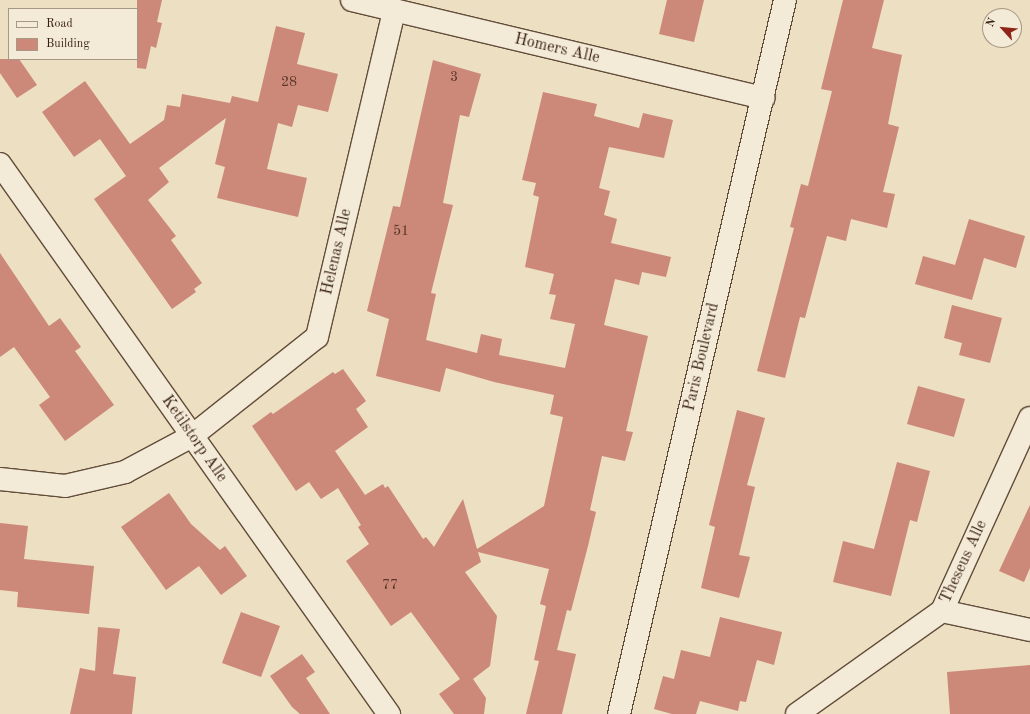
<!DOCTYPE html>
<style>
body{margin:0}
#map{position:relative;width:1030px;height:714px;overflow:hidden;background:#eddfc1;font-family:"Old Standard TT",serif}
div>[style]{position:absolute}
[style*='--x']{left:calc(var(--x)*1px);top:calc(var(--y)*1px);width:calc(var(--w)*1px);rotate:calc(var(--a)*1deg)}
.building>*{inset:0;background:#cc8879}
.roads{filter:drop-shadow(1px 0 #624d3a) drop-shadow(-1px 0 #624d3a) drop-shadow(0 1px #624d3a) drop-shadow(0 -1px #624d3a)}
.minor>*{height:22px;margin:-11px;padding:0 11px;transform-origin:11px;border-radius:11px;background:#f3ead7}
span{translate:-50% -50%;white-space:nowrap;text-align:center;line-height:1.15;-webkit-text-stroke:4px #f3ead7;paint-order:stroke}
.number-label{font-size:14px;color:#5a3728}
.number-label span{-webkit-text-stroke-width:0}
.street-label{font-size:16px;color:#341c0d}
.legend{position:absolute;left:8px;top:8px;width:130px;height:52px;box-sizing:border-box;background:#f3ead7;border:1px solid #a79886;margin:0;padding:5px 7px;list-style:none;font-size:12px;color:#341c0d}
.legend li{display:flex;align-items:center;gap:8px;height:20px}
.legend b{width:20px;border:1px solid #a79886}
.north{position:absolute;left:982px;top:8px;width:40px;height:40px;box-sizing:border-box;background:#f3ead7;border:1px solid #a79886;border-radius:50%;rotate:297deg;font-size:11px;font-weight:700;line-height:16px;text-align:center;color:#341c0d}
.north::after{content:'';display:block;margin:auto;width:14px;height:18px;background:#8f2418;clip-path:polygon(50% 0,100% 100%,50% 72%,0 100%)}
</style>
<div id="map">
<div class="building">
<i style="clip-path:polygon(137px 0,162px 0,157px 22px,162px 23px,156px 48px,151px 46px,146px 69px,137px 68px)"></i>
<i style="clip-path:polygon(667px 0,704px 0,694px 42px,659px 34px)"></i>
<i style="clip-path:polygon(843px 0,884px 0,872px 48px,902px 55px,888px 124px,899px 127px,883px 192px,895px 194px,887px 228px,851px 219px,846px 241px,827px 236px,805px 318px,800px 317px,785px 378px,757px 371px,794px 228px,790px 227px,801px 184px,808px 186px,832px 91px,821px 89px)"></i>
<i style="clip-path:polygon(276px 26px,305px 33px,297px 64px,338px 74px,328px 112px,298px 105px,292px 127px,278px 123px,267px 169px,307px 178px,298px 217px,217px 198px,225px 167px,215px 164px,226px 118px,159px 168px,169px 182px,148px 200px,176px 236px,171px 240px,202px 283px,194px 289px,196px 292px,172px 309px,94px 199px,126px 176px,100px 139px,74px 157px,42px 112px,85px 81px,130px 144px,164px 120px,167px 105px,180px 107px,182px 94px,230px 103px,232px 96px,258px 102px)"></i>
<i style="clip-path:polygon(0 59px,19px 59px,37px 85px,17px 98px,0 73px)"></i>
<i style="clip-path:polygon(433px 60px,481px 74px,469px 117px,460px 115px,443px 203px,453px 205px,431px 293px,436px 294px,426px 340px,477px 353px,481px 334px,502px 339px,499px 355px,565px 368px,575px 324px,550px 319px,556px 295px,549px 294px,554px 274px,525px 267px,539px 197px,533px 195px,536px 183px,522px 180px,543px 92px,597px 104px,594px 116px,639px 128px,643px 113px,673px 120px,664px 158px,609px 147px,599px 188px,610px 191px,604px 215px,617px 219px,611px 243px,671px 257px,666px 277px,642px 272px,639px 285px,615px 279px,604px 325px,648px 336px,626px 431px,633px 432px,625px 461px,602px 456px,590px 510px,596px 512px,588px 546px,571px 611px,567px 610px,557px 650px,576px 654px,562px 714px,526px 714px,539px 661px,534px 660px,546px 606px,540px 604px,549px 569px,478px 552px,481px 562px,465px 572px,497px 616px,490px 666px,473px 679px,486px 698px,484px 714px,454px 714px,439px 694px,460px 679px,411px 612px,391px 626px,346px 561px,369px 544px,358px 527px,361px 525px,338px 488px,321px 499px,309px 482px,296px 491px,252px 426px,271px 412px,273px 414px,333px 372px,335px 374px,343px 369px,366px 401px,356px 409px,368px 427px,335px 451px,365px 495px,383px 484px,385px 488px,388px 486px,423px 539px,426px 537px,434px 547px,463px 499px,477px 549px,544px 506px,563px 417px,550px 414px,554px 395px,494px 382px,446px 368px,440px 392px,376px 376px,389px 319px,367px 311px,393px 206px,400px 207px)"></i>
<i style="clip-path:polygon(969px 219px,1025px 236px,1016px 268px,984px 258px,972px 300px,915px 284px,923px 256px,955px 265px)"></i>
<i style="clip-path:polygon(0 253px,49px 326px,60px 318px,81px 347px,75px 351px,114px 405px,65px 441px,39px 405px,50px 397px,14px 347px,0 357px)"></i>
<i style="clip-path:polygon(952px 305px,1002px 318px,990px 363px,959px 355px,962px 343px,944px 338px)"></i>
<i style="clip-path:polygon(918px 386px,965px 399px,954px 437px,907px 424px)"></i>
<i style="clip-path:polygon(737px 410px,765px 418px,747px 485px,755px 487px,739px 555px,750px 557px,739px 598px,701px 588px,715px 527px,709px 525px)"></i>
<i style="clip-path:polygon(897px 462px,930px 471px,917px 522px,910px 520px,891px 596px,833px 582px,843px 541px,874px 549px)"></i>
<i style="clip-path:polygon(169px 493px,191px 524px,220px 550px,225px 546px,247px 576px,221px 595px,199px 566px,166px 590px,121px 527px)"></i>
<i style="clip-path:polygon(1030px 505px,1030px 568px,1024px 582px,999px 571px)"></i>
<i style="clip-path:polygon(0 523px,28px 526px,24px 559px,94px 566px,89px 614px,17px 607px,18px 592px,0 590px)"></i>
<i style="clip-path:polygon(241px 612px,280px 626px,261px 677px,222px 663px)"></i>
<i style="clip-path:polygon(720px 617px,782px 632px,774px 665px,757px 660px,746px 702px,740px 701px,738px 711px,700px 701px,696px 714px,672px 714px,654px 709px,663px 676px,674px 679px,681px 650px,710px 657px)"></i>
<i style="clip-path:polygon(98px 627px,120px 629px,113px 674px,136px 677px,132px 714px,70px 714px,80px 668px,95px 671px)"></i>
<i style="clip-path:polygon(302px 654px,315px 672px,306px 678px,330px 714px,300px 714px,292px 707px,270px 676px)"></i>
<i style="clip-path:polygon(1030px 665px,1030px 714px,950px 714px,947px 672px)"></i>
</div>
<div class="roads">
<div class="minor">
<i style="--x:352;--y:0;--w:423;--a:13.4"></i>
<i style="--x:0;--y:164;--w:674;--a:54.73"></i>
<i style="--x:0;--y:479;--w:65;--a:6.1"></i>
<i style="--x:65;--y:486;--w:62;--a:-13.1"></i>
<i style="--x:125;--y:472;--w:76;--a:-28.2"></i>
<i style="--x:192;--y:436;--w:159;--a:-38.4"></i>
<i style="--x:317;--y:337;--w:336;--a:-76.7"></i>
<i style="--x:942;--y:611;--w:90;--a:12.2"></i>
<i style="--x:619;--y:714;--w:733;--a:-76.91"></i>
<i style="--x:797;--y:714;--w:178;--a:-35.4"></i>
<i style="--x:942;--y:611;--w:212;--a:-65.5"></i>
</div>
</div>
<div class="number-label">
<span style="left:454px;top:77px">3</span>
<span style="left:289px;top:82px">28</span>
<span style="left:401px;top:231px">51</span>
<span style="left:390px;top:585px">77</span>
</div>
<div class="street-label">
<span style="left:557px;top:49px;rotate:13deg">Homers Alle</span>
<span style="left:337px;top:252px;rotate:-77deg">Helenas Alle</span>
<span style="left:702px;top:357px;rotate:-77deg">Paris Boulevard</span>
<span style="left:194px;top:439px;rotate:55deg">Ketilstorp Alle</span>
<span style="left:964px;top:562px;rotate:-65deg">Theseus Alle</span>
</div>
<ul class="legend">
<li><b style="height:5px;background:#f3ead7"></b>Road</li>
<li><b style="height:11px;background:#cc8879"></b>Building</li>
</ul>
<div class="north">N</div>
</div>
